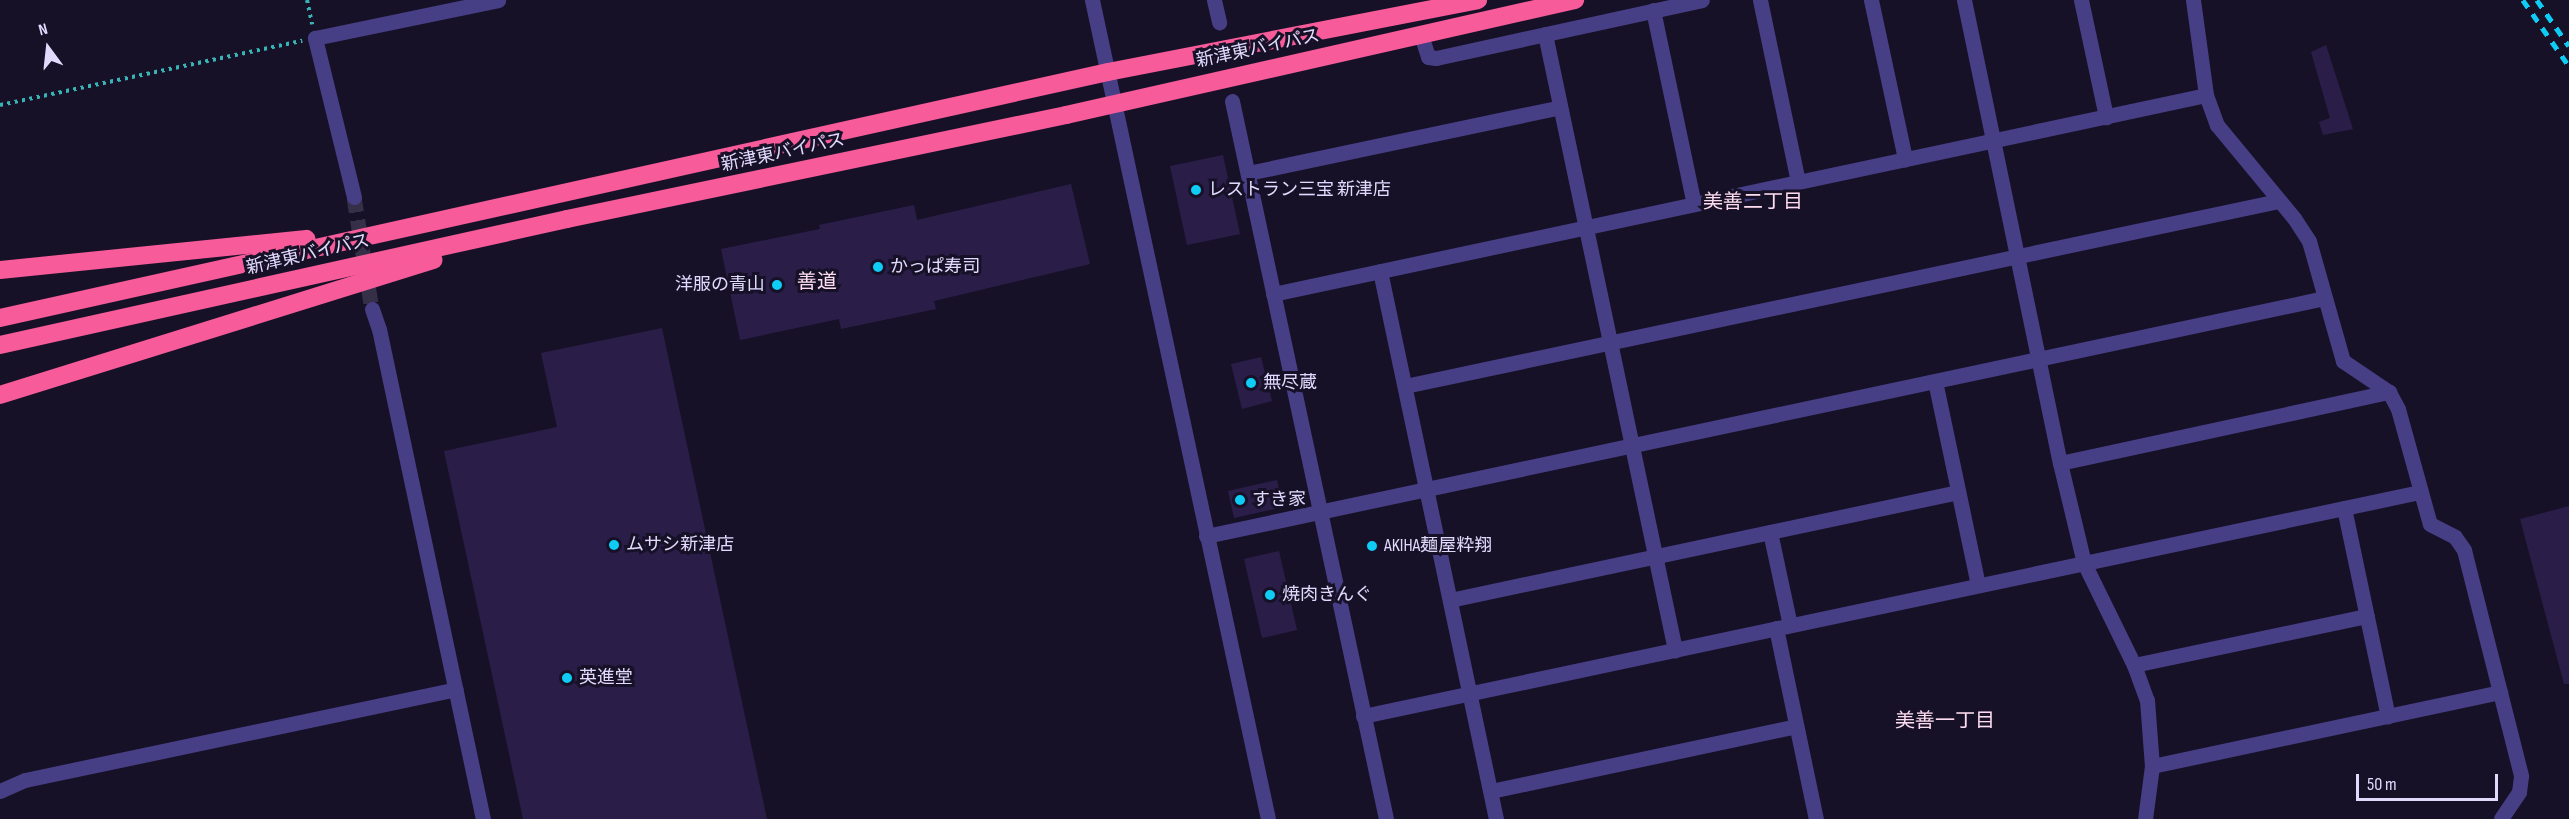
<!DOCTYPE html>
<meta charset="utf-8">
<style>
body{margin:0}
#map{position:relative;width:2569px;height:819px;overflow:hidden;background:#171128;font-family:"Sofia Sans Condensed","Noto Sans JP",sans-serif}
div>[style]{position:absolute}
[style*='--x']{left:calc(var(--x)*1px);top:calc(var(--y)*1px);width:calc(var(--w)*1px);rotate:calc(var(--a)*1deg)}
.building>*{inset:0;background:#2a1e49}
.minor-tunnel>*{height:15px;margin-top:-7.5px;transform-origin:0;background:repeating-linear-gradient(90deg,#352f48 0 15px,transparent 0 23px)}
.path>*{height:4px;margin-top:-2px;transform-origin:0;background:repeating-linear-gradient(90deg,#36b4b6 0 3px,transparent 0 7.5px)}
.minor>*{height:15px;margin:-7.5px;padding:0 7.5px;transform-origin:7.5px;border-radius:7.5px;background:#473f85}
.highway>*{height:18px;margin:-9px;padding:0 9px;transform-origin:9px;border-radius:9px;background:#f85b9a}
.rail>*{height:4.5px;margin-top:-2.25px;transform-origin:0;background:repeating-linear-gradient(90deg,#0fccf5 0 9px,transparent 0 17px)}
.dots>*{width:16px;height:16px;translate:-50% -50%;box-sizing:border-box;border:3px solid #171128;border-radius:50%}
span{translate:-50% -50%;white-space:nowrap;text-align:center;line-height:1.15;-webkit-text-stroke:6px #171128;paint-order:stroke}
.street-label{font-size:18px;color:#e1dafd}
.poi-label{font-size:18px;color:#e1dafd}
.left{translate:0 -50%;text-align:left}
.right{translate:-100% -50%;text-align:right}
.neighbourhood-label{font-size:20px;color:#fedcef}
.north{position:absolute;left:18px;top:18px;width:60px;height:60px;-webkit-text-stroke:4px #171128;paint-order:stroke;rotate:345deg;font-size:16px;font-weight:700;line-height:24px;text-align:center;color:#e1dafd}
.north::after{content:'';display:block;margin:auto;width:21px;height:27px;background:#e1dafd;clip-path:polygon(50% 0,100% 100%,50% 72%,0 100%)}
.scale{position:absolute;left:2356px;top:774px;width:142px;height:27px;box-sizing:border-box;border:3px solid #e1dafd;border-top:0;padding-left:8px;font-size:18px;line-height:21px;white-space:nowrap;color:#e1dafd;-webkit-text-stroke:4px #171128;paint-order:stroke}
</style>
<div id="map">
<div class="building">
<i style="clip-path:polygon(2326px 45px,2353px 129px,2323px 135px,2319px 122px,2330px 118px,2311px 52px)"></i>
<i style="clip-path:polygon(1223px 155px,1240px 234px,1187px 245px,1170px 166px)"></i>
<i style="clip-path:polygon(1071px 184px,1090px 264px,934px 301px,936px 309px,841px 329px,839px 319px,740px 340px,721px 249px,820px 229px,819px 225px,914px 205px,917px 220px)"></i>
<i style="clip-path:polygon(662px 328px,767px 819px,523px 819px,444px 451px,557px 427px,541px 353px)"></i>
<i style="clip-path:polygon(1261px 357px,1272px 401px,1242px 409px,1231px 364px)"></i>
<i style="clip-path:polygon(1277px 480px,1283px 507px,1234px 518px,1228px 491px)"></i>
<i style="clip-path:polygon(2569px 506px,2569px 684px,2564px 684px,2520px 519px)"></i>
<i style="clip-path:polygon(1279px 551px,1297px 630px,1262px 638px,1244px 559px)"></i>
</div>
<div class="minor-tunnel">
<i style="--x:354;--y:197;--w:113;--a:80.9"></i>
</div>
<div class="path">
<i style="--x:307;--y:0;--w:25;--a:78"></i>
<i style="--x:0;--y:105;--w:309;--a:-12"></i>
</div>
<div class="minor">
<i style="--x:1092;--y:0;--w:838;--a:77.87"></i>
<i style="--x:1214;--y:0;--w:23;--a:77"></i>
<i style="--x:1760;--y:0;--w:186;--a:78.2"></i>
<i style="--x:1871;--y:0;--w:163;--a:77.9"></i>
<i style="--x:1964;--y:0;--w:473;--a:78.3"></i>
<i style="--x:2060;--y:463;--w:103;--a:76.5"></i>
<i style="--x:2084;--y:563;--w:114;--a:63.9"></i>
<i style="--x:2134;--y:665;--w:37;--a:70"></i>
<i style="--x:2147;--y:700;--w:66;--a:85.7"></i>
<i style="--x:2152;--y:766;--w:53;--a:97.5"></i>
<i style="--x:2081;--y:0;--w:120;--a:77.9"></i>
<i style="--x:2193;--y:0;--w:96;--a:82.2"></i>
<i style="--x:2206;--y:95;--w:32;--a:70"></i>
<i style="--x:2217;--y:125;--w:121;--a:50.4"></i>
<i style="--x:2294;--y:218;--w:27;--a:57"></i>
<i style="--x:2309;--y:241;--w:125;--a:74.2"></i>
<i style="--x:2343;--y:361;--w:55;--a:34"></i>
<i style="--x:2389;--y:392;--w:19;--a:62"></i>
<i style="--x:2398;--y:409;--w:119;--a:74.5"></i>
<i style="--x:2430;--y:524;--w:28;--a:27"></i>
<i style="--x:2455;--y:537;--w:16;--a:55"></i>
<i style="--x:2464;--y:550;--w:233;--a:75.8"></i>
<i style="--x:2521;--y:776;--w:16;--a:97"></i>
<i style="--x:2519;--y:792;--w:32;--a:124"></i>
<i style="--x:1653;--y:10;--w:198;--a:78.1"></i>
<i style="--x:1545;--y:34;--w:630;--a:78.08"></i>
<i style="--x:1421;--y:35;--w:23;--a:72"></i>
<i style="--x:1428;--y:57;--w:8;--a:7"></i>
<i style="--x:1436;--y:58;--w:272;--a:-12.3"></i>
<i style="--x:1232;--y:101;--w:734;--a:77.89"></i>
<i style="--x:1248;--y:173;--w:319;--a:-11.9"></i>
<i style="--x:354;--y:197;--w:164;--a:-103.8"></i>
<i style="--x:315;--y:38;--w:187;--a:-11.7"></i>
<i style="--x:1380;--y:271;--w:560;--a:78.05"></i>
<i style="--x:1273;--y:294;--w:954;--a:-12.04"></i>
<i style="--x:372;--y:309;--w:21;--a:71"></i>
<i style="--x:379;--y:329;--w:501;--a:78.02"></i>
<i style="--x:1935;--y:381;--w:208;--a:78.1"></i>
<i style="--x:1405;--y:386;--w:892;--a:-11.96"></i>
<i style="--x:2060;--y:463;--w:337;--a:-12.2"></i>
<i style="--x:2344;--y:508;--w:213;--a:78.1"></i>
<i style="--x:1770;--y:532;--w:95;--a:77.9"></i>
<i style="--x:1206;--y:536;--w:1144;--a:-12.01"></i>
<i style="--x:1450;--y:600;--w:519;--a:-12"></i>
<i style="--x:1776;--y:628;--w:195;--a:78.2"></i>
<i style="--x:2134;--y:665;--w:238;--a:-11.9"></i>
<i style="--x:1363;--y:716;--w:1080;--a:-11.97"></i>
<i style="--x:2152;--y:766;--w:356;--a:-12"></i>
<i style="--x:0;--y:791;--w:27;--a:-24"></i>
<i style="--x:25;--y:780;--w:440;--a:-11.9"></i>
<i style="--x:1491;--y:791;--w:312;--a:-12"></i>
</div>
<div class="highway">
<i style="--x:0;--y:270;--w:308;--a:-5.8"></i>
<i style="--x:0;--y:318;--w:1135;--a:-12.52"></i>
<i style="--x:1108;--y:72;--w:377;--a:-11"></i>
<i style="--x:0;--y:345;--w:581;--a:-12.53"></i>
<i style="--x:567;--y:219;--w:510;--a:-11.77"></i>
<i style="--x:1066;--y:115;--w:522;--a:-12.73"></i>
<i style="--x:0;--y:395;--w:454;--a:-17.3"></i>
</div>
<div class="rail">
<i style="--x:2523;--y:0;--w:80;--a:55.1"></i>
<i style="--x:2537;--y:0;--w:56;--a:55.2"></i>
</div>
<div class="dots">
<i style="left:1196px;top:190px;background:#0fccf5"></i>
<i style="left:878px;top:267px;background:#0fccf5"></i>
<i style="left:777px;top:285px;background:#0fccf5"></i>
<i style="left:1251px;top:383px;background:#0fccf5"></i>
<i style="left:1240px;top:500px;background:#0fccf5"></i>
<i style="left:614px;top:545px;background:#0fccf5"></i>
<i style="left:1372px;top:546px;background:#0fccf5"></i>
<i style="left:1270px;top:595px;background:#0fccf5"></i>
<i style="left:567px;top:678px;background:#0fccf5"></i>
</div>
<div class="street-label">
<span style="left:1258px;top:49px;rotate:-12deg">新津東バイパス</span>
<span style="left:783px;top:153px;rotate:-12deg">新津東バイパス</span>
<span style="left:308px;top:255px;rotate:-13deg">新津東バイパス</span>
</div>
<div class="poi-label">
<span class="left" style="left:1208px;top:190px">レストラン三宝 新津店</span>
<span class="left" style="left:890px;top:267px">かっぱ寿司</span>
<span class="right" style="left:765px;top:285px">洋服の青山</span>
<span class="left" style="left:1263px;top:383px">無尽蔵</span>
<span class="left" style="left:1252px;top:500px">すき家</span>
<span class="left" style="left:626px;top:545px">ムサシ新津店</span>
<span class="left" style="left:1384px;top:546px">AKIHA麺屋粋翔</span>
<span class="left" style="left:1282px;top:595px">焼肉きんぐ</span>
<span class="left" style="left:579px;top:678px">英進堂</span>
</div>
<div class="neighbourhood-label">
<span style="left:1753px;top:202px">美善二丁目</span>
<span style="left:817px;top:282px">善道</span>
<span style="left:1945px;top:721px">美善一丁目</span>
</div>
<div class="north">N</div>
<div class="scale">50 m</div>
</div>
